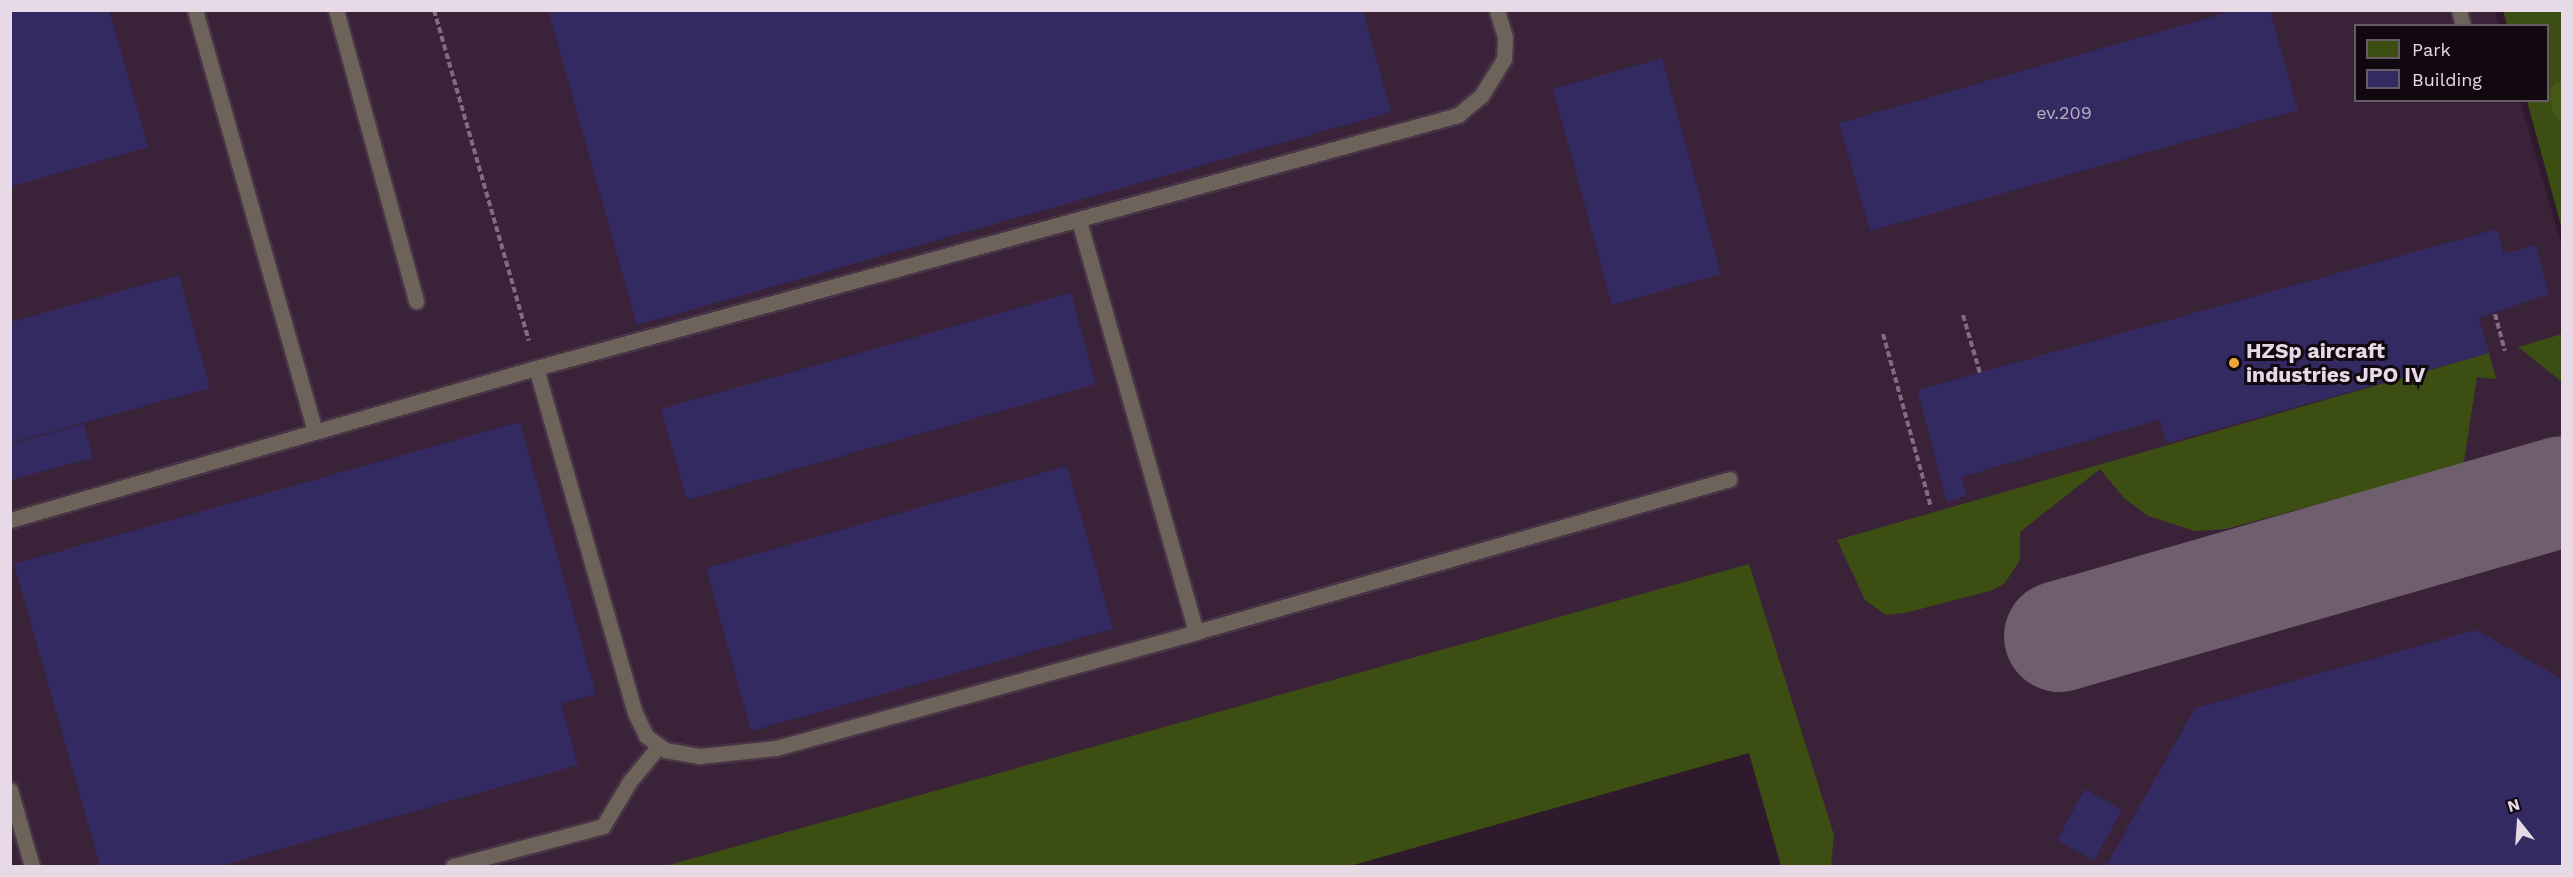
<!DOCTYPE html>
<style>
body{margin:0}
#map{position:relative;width:2573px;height:877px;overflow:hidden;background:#2e1a2c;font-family:"Work Sans",sans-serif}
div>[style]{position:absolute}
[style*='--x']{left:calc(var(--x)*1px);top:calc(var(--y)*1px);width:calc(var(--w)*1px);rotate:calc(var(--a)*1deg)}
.built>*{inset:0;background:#3a2238}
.green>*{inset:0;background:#3d4e12}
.forest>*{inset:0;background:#465918}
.taxiway>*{height:111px;margin:-55.5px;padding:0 55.5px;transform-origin:55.5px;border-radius:55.5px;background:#6f5e6d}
.building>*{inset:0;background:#322a60}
.path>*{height:4px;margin-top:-2px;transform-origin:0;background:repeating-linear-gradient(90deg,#806e7e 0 6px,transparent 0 9px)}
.roads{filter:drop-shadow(2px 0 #483546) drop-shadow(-2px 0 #483546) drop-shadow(0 2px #483546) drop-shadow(0 -2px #483546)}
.lane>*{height:15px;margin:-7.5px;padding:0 7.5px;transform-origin:7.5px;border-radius:7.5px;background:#6e635a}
.dots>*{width:16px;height:16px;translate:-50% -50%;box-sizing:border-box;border:3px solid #110810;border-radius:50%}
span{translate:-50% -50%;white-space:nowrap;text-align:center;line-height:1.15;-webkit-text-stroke:6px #110810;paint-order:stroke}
.number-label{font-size:18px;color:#baadc4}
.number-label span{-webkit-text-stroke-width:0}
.poi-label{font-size:21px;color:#e7d9e5;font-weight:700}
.left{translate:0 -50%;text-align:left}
.frame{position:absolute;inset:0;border:12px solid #e7d9e5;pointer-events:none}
.legend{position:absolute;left:2354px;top:24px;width:195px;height:78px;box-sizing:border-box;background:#110810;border:2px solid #675c65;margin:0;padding:8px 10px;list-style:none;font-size:18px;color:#e7d9e5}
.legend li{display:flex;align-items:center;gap:12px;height:30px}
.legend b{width:30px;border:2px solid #675c65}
.north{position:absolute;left:2489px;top:793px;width:60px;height:60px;-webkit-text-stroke:4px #110810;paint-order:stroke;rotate:343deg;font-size:16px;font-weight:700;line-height:24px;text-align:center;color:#e7d9e5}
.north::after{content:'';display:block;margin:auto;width:21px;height:27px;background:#e7d9e5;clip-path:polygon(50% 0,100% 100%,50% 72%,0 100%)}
</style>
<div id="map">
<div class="built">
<i style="clip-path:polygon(10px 11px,2495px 11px,2499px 25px,2356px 26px,2356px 100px,2520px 101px,2562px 247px,2562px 866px,1781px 866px,1749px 753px,665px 866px,11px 866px)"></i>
</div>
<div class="green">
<i style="clip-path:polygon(2503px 11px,2562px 11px,2562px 229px,2527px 101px,2548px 100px,2548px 26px,2507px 25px)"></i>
<i style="clip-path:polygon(2562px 334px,2562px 382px,2518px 347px)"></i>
<i style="clip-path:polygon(2489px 353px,2496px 379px,2477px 377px,2464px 461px,2453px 475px,2439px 481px,2348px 496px,2226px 529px,2195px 531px,2148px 516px,2124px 498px,2100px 469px,2020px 532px,2020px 560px,2005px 583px,1993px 590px,1905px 613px,1886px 615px,1865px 600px,1837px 540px)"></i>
<i style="clip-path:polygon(1749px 564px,1834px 835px,1831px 866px,1781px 866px,1749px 753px,1350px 866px,665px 866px)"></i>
</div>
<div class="forest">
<i style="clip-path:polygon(2557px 81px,2562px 82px,2562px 124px,2552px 110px,2550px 90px)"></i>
</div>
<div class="taxiway">
<i style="--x:2059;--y:636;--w:523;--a:-16.08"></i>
</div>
<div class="building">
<i style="clip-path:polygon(10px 10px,109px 10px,148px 147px,10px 187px)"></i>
<i style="clip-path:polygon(548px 10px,1363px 10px,1391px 112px,637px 325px)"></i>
<i style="clip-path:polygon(2236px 10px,2270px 10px,2298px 110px,1870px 231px,1839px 123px)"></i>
<i style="clip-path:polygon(1662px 58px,1721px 274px,1612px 305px,1553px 89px)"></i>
<i style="clip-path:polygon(2497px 229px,2504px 254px,2536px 245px,2549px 294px,2479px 318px,2489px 353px,2167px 443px,2159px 420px,1961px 477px,1967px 496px,1947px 502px,1917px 390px)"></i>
<i style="clip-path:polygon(179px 275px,210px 388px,10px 443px,10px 322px)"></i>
<i style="clip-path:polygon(1071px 293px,1096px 384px,687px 500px,661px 409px)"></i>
<i style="clip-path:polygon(520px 422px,596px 694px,561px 704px,578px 765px,220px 866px,100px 866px,14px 564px)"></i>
<i style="clip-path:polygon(84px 424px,93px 458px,10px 480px,10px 444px)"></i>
<i style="clip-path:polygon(1067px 466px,1113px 629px,751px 731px,706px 568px)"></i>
<i style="clip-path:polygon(2476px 630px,2562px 679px,2562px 866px,2106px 866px,2195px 708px)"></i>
<i style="clip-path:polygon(2085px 789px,2122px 810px,2094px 861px,2057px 840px)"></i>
</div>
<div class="path">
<i style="--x:434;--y:10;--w:344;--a:74"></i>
<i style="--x:2495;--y:314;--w:38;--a:75"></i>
<i style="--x:1963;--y:315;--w:60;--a:73.7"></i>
<i style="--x:1883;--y:334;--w:180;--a:74.5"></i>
</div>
<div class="roads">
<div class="lane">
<i style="--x:195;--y:10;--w:437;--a:74.1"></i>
<i style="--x:336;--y:10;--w:302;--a:74.6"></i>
<i style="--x:2459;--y:10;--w:16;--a:76"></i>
<i style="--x:1079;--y:221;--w:427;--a:74.1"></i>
<i style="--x:1196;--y:632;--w:555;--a:-15.99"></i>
<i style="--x:536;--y:368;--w:359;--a:74"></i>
<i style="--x:635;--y:713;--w:25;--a:64"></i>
<i style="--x:646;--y:736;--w:24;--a:36"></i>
<i style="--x:665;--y:750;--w:36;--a:10"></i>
<i style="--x:700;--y:756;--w:76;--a:-6"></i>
<i style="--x:776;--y:748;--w:436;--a:-15.4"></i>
<i style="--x:10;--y:520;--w:548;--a:-16.12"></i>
<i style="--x:536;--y:368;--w:956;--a:-15.34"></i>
<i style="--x:1458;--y:115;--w:30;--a:-40"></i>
<i style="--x:1481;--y:96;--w:44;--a:-58.1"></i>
<i style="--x:1504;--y:59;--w:22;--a:-87"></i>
<i style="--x:1505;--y:37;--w:28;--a:-107"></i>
<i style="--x:10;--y:790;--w:79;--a:73.9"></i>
<i style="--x:453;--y:866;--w:155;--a:-14.9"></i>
<i style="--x:603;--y:826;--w:52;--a:-59"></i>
<i style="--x:630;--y:781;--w:45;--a:-50.4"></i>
</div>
</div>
<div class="dots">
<i style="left:2234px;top:363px;background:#eca93a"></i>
</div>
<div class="number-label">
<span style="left:2064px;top:113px">ev.209</span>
</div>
<div class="poi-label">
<span class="left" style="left:2246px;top:363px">HZSp aircraft<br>industries JPO IV</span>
</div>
<div class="frame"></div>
<ul class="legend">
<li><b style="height:16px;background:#3d4e12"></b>Park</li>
<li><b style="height:16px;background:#322a60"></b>Building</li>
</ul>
<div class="north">N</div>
</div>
